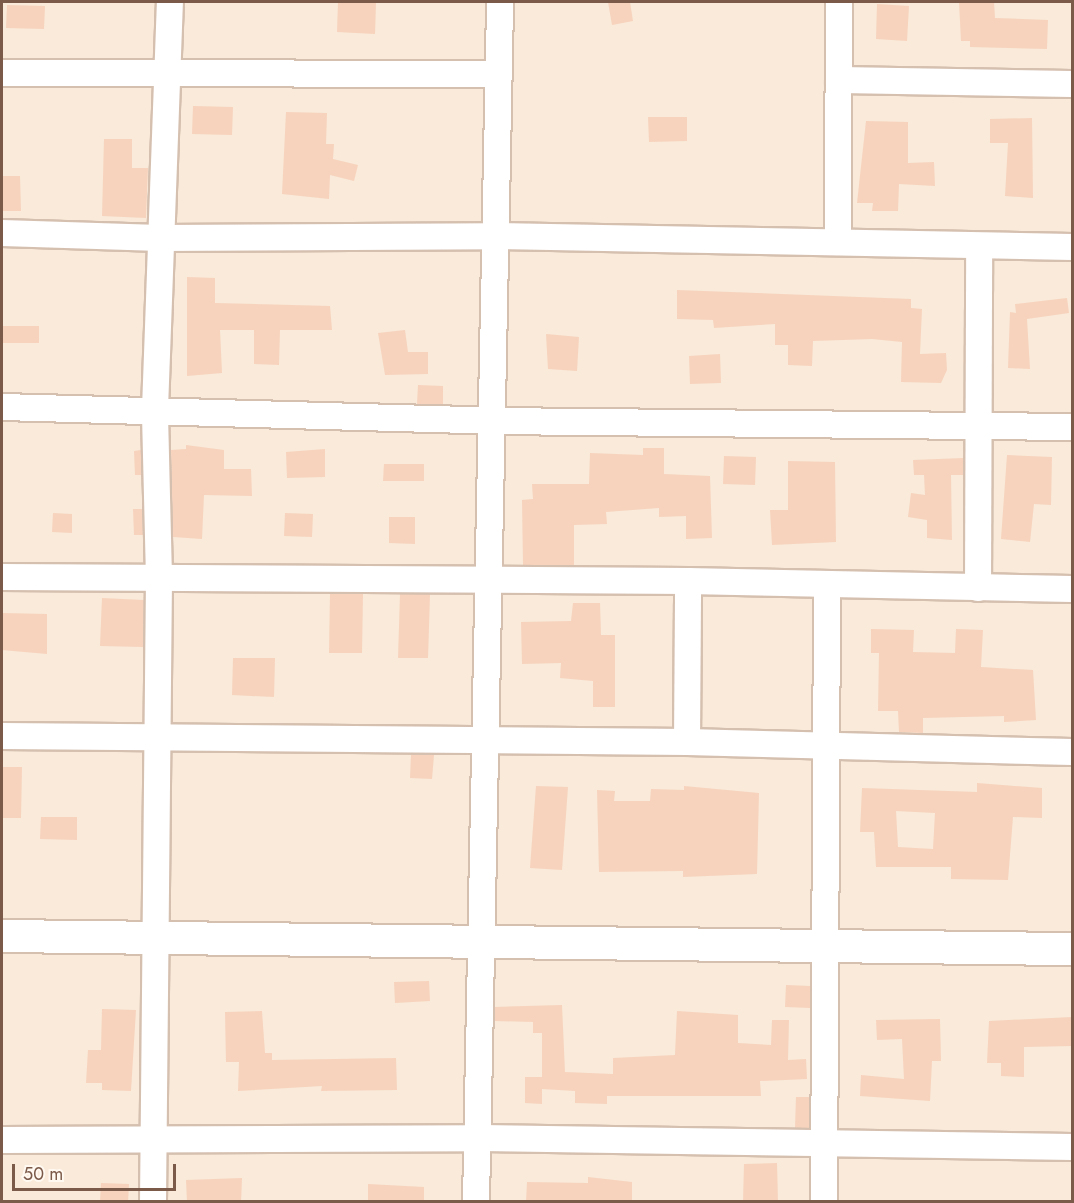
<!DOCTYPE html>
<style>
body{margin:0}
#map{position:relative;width:1074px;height:1203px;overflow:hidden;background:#fef6e9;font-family:Jost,sans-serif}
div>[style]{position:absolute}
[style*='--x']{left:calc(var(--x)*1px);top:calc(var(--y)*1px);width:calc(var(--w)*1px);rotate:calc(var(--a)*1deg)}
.residential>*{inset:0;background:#f9ead9}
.building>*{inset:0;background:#f7d3bd}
.roads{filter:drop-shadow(2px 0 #d5bfaf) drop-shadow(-2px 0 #d5bfaf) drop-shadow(0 2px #d5bfaf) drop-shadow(0 -2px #d5bfaf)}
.minor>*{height:26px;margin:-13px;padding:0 13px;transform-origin:13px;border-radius:13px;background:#fff}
.tertiary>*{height:32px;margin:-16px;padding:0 16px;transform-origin:16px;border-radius:16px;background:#fff}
span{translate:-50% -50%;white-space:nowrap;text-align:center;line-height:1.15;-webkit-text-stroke:5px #fff9f1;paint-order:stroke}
.frame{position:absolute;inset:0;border:3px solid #7c5a49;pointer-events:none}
.scale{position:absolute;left:12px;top:1164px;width:164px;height:27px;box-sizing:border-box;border:3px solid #7c5a49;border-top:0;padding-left:8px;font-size:18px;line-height:21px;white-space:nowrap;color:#7c5a49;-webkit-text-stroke:4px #fff9f1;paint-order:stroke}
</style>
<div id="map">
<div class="residential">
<i style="clip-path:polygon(2px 2px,1072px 2px,1072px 1201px,2px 1202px)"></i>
</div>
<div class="building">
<i style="clip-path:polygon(338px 2px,376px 2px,375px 34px,337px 32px)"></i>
<i style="clip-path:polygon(608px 2px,630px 2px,633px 21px,612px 25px)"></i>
<i style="clip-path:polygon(959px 2px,994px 2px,995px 18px,1048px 20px,1047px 49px,970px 47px,970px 41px,961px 41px)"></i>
<i style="clip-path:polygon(877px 4px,909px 6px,907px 41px,876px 39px)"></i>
<i style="clip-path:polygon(7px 5px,45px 6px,44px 29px,6px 28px)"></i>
<i style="clip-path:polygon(193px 106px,233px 107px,232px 135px,192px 134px)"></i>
<i style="clip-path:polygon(286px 112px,327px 113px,326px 144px,334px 144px,333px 159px,358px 165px,354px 181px,330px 175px,329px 199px,282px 194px)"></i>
<i style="clip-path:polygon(648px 117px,687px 117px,687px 141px,649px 142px)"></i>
<i style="clip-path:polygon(1032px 118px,1033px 198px,1005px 196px,1008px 143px,990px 143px,990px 119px)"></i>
<i style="clip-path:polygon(866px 121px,908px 122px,908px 163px,934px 162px,935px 186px,899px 184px,898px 211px,872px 211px,873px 203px,857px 203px)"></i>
<i style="clip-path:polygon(104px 139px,132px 139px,132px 168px,148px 168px,146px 218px,102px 216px)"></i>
<i style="clip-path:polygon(2px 176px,20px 176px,21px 211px,2px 211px)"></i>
<i style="clip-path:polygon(187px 277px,215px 278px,215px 303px,330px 306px,332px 330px,280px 330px,279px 365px,254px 364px,254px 330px,220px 330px,222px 373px,187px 376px)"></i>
<i style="clip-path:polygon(677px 290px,911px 299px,911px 308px,922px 309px,920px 354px,946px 353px,947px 370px,941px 383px,901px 382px,902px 342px,872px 339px,813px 341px,812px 366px,788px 365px,788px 345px,775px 345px,775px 324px,714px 328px,713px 320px,677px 319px)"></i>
<i style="clip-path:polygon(1067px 298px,1069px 313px,1027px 319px,1030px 369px,1008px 368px,1010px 312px,1016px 313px,1015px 304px)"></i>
<i style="clip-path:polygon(2px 326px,39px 326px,39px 343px,2px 343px)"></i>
<i style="clip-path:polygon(405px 330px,408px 352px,428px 352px,428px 374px,385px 375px,378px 333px)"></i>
<i style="clip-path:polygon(546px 334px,579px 337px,577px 371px,548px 369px)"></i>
<i style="clip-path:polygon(720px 354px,721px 383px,690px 384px,689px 356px)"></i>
<i style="clip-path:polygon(418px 385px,443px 386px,443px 405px,417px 404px)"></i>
<i style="clip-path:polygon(186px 445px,224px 450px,224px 469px,251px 469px,252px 496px,204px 495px,202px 539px,173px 537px,171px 450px,186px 449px)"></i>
<i style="clip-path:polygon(643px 448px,664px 448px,664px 474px,710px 476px,712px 538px,686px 539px,686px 516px,659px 517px,659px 508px,606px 512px,607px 524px,574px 525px,574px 565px,523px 565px,522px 500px,533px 499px,532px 484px,589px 484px,590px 453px,643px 455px)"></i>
<i style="clip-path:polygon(325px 449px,325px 477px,287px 478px,286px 452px)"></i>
<i style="clip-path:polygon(141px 450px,142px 475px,135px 475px,134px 451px)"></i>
<i style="clip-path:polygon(1007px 455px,1052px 457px,1051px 505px,1034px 504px,1030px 542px,1001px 539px)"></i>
<i style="clip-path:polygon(724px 456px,756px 457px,755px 485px,723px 484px)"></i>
<i style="clip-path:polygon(963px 458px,963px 475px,951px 475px,952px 540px,927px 538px,927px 520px,908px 517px,911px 493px,925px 495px,924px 475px,914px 475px,913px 460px)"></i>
<i style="clip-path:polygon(788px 461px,835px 462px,836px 542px,772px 545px,770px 510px,788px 510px)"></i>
<i style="clip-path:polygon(384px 464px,424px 464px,424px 481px,383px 481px)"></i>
<i style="clip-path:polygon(133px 509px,142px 509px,143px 535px,134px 535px)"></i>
<i style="clip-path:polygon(53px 513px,72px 514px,72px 533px,52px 532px)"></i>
<i style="clip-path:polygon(285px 513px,313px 514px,312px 537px,284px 536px)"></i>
<i style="clip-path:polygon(389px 517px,415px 517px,415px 544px,389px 543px)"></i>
<i style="clip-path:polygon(330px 594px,363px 594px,362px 653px,329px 653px)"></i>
<i style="clip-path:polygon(400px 594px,430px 594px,428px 658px,398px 658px)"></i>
<i style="clip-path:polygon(102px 598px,144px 600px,143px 647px,100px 646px)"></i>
<i style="clip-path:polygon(573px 603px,600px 603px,601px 635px,615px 635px,615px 707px,593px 707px,593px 681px,560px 678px,561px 663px,522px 664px,521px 622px,571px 621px)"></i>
<i style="clip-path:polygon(2px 613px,47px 614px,47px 654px,2px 650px)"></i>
<i style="clip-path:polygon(871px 629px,914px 630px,913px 652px,955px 653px,956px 629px,983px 630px,981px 667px,1033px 670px,1036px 720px,1004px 722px,1004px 716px,923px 718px,923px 733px,899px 732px,898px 711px,878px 711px,879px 653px,871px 653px)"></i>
<i style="clip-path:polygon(233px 658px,275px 658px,274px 697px,232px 695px)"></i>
<i style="clip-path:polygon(411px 755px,434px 755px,432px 779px,410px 778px)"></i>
<i style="clip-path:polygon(2px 767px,22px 767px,21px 818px,2px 818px)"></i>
<i style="clip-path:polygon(evenodd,977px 783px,1042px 788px,1042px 818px,1013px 817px,1008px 880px,951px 879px,951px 867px,876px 867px,874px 832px,860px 832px,862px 788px,977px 792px,977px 783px,896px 811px,935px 813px,933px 849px,898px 847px,896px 811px)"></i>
<i style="clip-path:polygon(536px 786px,568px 787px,562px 870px,530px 868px)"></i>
<i style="clip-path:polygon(684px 786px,759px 793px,757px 874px,683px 877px,683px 871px,599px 872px,597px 790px,615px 791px,614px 801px,650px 801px,651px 789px,684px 790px)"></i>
<i style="clip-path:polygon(41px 817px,77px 817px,77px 840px,40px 839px)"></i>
<i style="clip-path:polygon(429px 981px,430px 1001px,395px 1003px,394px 982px)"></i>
<i style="clip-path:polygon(786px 985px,810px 986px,810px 1008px,785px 1007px)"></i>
<i style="clip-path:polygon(562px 1005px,565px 1072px,613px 1074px,613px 1058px,675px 1055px,677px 1011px,738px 1015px,738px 1043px,771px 1045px,772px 1020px,789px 1020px,788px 1060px,806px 1059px,807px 1079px,760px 1081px,761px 1096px,607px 1096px,607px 1104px,575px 1103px,575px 1091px,542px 1089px,542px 1104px,525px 1103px,525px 1077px,542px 1077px,542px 1033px,533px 1033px,533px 1022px,495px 1021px,495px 1007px)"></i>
<i style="clip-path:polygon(102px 1009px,136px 1010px,131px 1091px,102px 1090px,102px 1083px,86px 1083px,88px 1050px,101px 1050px)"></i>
<i style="clip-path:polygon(262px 1011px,265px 1053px,272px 1053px,272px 1060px,396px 1058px,397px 1090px,321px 1091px,322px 1086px,238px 1091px,239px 1062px,226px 1062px,225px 1012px)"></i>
<i style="clip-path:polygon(1072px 1017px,1072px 1046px,1024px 1047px,1024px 1077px,1001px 1076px,1001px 1063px,987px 1063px,989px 1021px)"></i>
<i style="clip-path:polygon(940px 1019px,941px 1061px,932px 1061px,930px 1101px,860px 1096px,861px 1075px,904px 1079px,902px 1039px,877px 1040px,876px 1020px)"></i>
<i style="clip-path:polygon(796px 1097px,810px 1097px,809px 1128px,795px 1128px)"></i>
<i style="clip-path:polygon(777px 1163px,778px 1202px,743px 1202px,744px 1164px)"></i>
<i style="clip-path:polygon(588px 1177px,632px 1182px,632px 1202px,526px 1202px,527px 1182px,588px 1183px)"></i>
<i style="clip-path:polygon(242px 1178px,241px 1202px,187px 1202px,186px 1180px)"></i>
<i style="clip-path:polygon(101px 1183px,129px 1184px,128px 1202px,100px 1202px)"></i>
<i style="clip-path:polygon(368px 1184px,424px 1187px,424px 1202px,368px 1202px)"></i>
</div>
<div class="roads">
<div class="minor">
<i style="--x:2;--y:73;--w:497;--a:0.1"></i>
<i style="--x:839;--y:80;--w:233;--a:1"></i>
<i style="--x:2;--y:233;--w:158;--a:1.8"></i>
<i style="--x:160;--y:238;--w:335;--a:-0.3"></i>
<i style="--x:495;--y:236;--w:577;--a:1.09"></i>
<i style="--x:838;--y:242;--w:240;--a:-89.8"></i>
<i style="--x:2;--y:407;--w:490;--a:1.6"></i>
<i style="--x:492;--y:421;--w:580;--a:0.59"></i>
<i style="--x:2;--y:577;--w:686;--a:0.33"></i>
<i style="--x:688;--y:581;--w:384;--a:1.2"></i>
<i style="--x:978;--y:588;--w:342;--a:-89.8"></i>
<i style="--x:2;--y:736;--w:685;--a:0.5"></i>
<i style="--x:687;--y:742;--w:385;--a:1.5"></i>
<i style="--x:687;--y:742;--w:161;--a:-89.6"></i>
<i style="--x:2;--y:1140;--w:476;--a:-0.2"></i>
<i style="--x:478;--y:1138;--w:594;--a:0.87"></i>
<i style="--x:153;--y:1202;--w:624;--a:-89.45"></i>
<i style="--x:159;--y:578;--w:169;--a:-91.4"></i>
<i style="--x:155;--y:409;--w:407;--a:-87.9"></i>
<i style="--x:476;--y:1202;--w:1200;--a:-88.85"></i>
<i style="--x:824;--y:1202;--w:618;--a:-89.72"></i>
</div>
<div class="tertiary">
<i style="--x:2;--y:936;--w:1070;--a:0.7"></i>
</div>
</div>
<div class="frame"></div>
<div class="scale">50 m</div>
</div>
